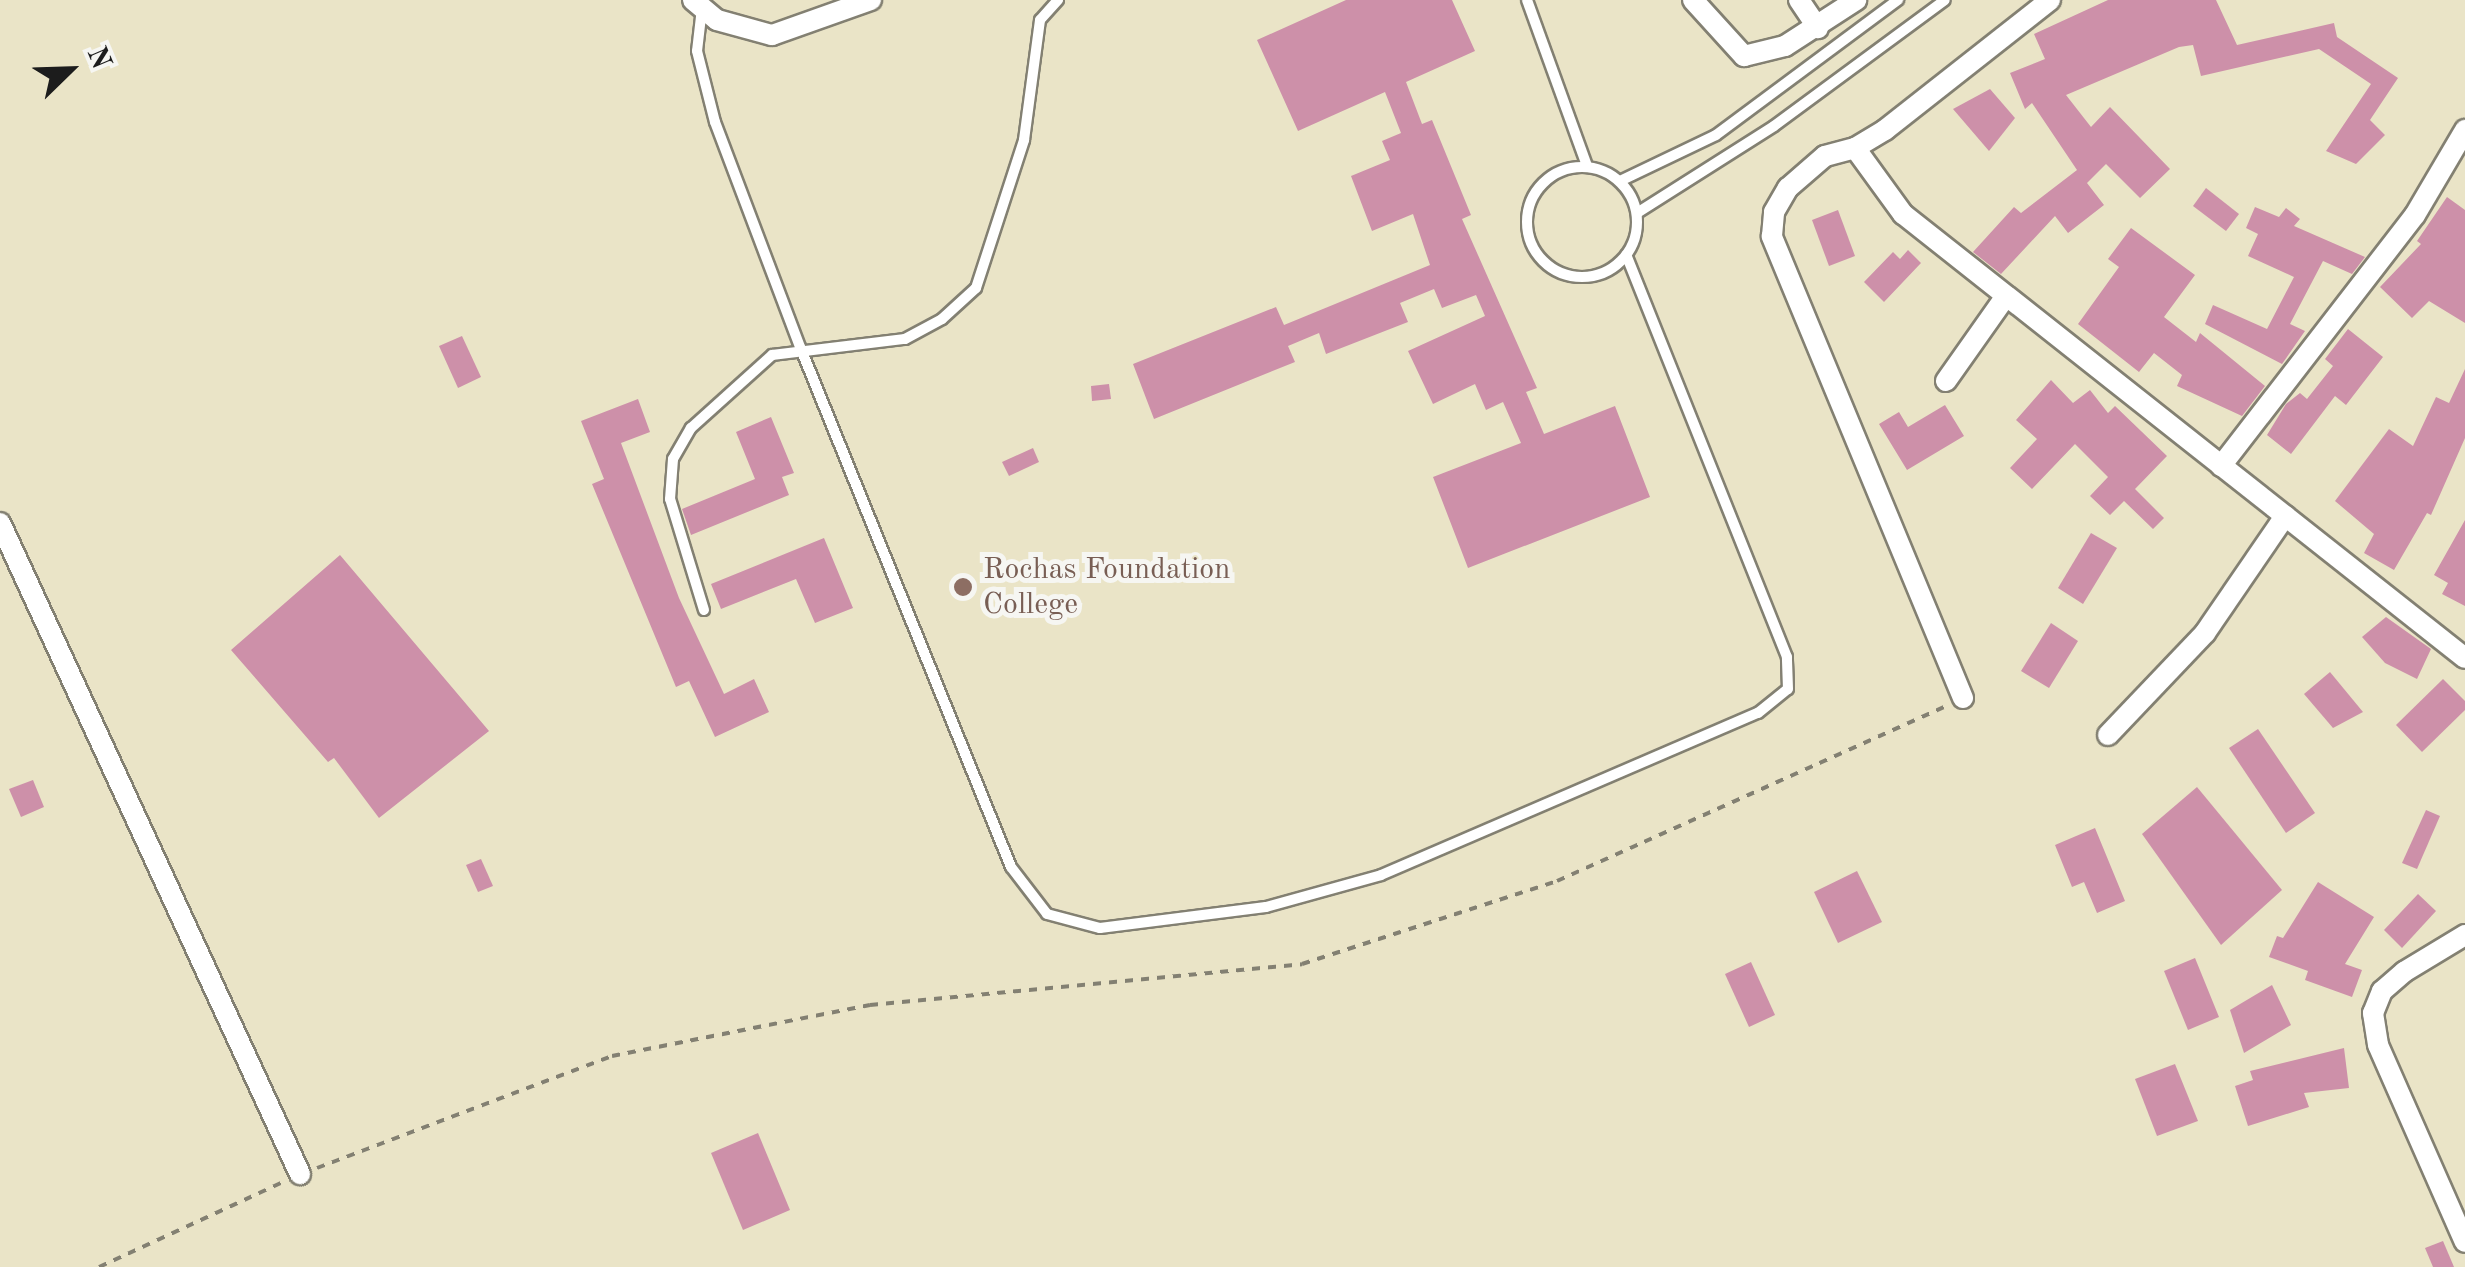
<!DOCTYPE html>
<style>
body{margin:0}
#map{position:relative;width:2465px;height:1267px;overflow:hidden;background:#eae4c7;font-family:"Old Standard TT",serif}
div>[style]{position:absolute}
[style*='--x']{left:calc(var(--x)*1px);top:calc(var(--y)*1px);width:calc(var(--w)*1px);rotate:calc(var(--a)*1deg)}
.building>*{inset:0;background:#cd90a9}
.path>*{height:4px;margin-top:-2px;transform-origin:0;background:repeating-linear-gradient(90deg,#838072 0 8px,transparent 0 16px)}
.roads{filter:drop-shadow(2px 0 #838072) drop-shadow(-2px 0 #838072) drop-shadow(0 2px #838072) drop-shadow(0 -2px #838072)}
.service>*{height:10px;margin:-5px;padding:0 5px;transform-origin:5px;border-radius:5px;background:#fff}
.service>.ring{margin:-5px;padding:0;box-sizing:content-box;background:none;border:10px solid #fff;border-radius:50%}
.minor>*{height:20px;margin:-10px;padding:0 10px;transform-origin:10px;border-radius:10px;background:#fff}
.dots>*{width:28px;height:28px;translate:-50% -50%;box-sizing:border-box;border:5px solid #f6f6f2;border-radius:50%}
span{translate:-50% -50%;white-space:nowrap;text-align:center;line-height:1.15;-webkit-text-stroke:10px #f6f6f2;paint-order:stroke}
.education-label{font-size:30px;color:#785e54}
.left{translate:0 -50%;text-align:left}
.north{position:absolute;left:20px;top:20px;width:100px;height:100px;-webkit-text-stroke:8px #f6f6f2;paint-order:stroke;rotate:67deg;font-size:28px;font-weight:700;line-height:40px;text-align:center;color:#1c1c1c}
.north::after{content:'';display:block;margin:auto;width:35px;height:45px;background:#1c1c1c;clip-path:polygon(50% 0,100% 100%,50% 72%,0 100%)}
</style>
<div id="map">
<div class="building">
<i style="clip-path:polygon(1346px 0,1452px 0,1475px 51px,1406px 82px,1422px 124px,1432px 120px,1471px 215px,1462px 219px,1537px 388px,1526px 392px,1544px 434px,1615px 406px,1650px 497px,1468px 568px,1433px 477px,1521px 443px,1503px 402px,1486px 410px,1475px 384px,1433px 404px,1408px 351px,1485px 316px,1476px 295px,1442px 308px,1434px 289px,1400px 303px,1408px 322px,1326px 354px,1319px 333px,1288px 346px,1295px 362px,1154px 419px,1133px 364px,1276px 307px,1284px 325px,1430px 265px,1413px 214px,1372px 231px,1351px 176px,1390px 160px,1382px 141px,1401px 133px,1385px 92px,1298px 131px,1257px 40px)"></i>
<i style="clip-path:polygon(2108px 0,2216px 0,2237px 45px,2334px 23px,2337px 37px,2398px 78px,2370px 120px,2385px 135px,2356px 164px,2326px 151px,2371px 84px,2319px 49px,2201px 76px,2193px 45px,2179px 47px,2066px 95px,2091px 127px,2110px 107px,2170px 169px,2140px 198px,2106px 164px,2087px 183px,2104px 205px,2068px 233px,2055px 216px,2001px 274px,1973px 252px,2014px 207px,2021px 213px,2077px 170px,2032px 103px,2025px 109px,2010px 73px,2045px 59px,2034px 34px)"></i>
<i style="clip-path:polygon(1990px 89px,2015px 118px,1989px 151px,1953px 109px)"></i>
<i style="clip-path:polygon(2206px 188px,2239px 214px,2226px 231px,2193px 206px)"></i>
<i style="clip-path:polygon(2447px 197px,2465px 210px,2465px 323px,2429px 301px,2412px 318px,2380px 287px,2421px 244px,2417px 241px)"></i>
<i style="clip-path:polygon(2255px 207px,2279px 217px,2286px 208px,2300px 219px,2294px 226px,2365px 257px,2352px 274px,2323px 261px,2290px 324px,2305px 331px,2282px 364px,2205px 324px,2213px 305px,2267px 329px,2294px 277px,2248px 256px,2258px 234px,2246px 228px)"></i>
<i style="clip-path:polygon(1838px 210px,1855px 256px,1829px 266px,1812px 220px)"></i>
<i style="clip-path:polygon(2131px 228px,2195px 275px,2164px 317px,2196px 342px,2200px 333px,2265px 386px,2242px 416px,2177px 386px,2182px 375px,2154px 353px,2139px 372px,2078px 324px,2119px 267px,2108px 259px)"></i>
<i style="clip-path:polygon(1908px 250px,1921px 263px,1884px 302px,1864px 282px,1893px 252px,1900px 259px)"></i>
<i style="clip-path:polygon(2348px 329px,2383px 357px,2346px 405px,2335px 396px,2291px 454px,2267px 435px,2286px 404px,2300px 393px,2307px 399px,2333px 366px,2325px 359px)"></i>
<i style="clip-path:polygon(462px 336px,481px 377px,458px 388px,439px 346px)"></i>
<i style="clip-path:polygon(2465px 369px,2465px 438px,2431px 515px,2427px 513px,2394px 570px,2364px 553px,2374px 534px,2335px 501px,2389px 429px,2413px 446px,2436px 397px,2449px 403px)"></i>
<i style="clip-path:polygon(2051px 380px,2073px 403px,2090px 390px,2108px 413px,2115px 406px,2167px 456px,2135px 489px,2164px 518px,2153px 529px,2124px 501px,2110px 515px,2090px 496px,2108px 477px,2075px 444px,2032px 489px,2010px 468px,2037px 439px,2016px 420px)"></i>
<i style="clip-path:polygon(1109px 384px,1111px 399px,1092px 401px,1091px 386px)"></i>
<i style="clip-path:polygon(638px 399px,650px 432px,621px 443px,679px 598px,724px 694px,754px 679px,769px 712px,715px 737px,689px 681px,676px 687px,592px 484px,604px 479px,581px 421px)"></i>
<i style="clip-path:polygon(1945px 405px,1964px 436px,1907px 470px,1879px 424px,1899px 412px,1908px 427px)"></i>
<i style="clip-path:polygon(771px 417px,794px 473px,782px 477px,789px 495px,691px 535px,682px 509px,755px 479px,736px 432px)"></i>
<i style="clip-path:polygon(1033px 448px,1039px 462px,1009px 476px,1002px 462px)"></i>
<i style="clip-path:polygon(2465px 520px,2465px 606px,2442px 594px,2448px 583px,2434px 575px)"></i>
<i style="clip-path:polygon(2091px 533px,2117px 548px,2083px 604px,2058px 588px)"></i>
<i style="clip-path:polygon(824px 538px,853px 608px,815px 623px,796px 579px,721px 609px,711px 584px)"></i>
<i style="clip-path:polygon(340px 555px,489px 731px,379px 818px,334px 758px,328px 762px,231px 650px)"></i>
<i style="clip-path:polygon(2386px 617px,2431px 649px,2417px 679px,2385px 663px,2362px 637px)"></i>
<i style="clip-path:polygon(2051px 623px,2078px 641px,2049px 688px,2021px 671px)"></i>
<i style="clip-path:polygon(2330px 672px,2363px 712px,2333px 728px,2304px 694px)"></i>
<i style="clip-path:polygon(2443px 679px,2465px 701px,2465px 710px,2422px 752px,2396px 725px)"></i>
<i style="clip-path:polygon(2258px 729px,2315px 813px,2286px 833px,2229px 748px)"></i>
<i style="clip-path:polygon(33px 780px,44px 807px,21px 817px,9px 789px)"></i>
<i style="clip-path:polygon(2197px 787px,2282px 890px,2221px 945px,2142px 834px)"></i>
<i style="clip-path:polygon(2426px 810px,2440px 816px,2417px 869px,2402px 863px)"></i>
<i style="clip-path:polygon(2095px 828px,2125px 901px,2097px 913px,2084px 882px,2072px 887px,2055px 845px)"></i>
<i style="clip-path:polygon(481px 859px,493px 886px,478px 892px,466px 865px)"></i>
<i style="clip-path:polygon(1857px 871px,1882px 922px,1838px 943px,1814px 892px)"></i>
<i style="clip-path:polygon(2318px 882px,2374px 917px,2345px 964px,2362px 970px,2352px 997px,2305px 980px,2308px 971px,2269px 957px,2277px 936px,2283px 938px)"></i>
<i style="clip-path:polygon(2418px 894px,2436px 911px,2402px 948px,2384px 930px)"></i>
<i style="clip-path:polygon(2195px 958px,2219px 1017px,2188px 1030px,2164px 971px)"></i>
<i style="clip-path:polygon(1751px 962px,1775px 1015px,1749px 1027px,1725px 974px)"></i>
<i style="clip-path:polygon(2272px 985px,2291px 1025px,2244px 1053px,2230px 1010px)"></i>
<i style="clip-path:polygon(2344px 1048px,2349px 1088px,2304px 1093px,2309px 1107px,2248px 1126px,2235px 1086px,2253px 1080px,2250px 1071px)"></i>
<i style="clip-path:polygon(2175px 1064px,2198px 1121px,2157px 1136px,2135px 1079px)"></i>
<i style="clip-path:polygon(758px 1133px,790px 1210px,743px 1230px,711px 1153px)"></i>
<i style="clip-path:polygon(2443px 1241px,2454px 1267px,2433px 1267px,2425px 1248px)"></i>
</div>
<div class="path">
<i style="--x:317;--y:1168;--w:316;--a:-20.8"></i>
<i style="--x:612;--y:1056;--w:263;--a:-11.2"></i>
<i style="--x:870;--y:1005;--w:434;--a:-5.4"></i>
<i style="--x:1302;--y:964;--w:268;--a:-18"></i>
<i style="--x:1557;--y:881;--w:424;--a:-24.2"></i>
<i style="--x:99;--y:1267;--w:205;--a:-24.8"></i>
</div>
<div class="roads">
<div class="service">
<i style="--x:1527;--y:0;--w:177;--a:70.1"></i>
<i style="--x:702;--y:8;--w:43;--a:96.6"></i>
<i style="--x:697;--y:51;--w:73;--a:75.8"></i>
<i style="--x:715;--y:122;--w:243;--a:69.3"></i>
<i style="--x:801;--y:349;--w:559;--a:67.93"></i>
<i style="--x:1011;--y:867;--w:59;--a:52.5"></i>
<i style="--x:1047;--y:914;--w:55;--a:14.8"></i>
<i style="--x:1100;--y:928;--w:167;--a:-7.2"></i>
<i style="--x:1266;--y:907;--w:119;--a:-15.5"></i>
<i style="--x:1381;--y:875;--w:410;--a:-23.3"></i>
<i style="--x:1758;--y:713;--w:38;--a:-39"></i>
<i style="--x:1788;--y:689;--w:32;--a:-92"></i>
<i style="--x:1787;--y:657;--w:433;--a:-111.8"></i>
<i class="ring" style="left:1527px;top:167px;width:100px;height:100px"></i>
<i style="--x:1620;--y:181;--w:106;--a:-25.6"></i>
<i style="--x:1716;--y:135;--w:227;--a:-36.6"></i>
<i style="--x:1637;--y:213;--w:162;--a:-32.4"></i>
<i style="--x:1774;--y:126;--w:212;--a:-36.4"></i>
<i style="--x:704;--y:610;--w:116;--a:-107"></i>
<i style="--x:670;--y:499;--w:40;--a:-85.7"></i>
<i style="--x:673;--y:459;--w:36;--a:-60"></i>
<i style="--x:691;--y:428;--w:109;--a:-42"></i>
<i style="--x:772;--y:355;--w:134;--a:-6.9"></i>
<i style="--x:905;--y:339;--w:42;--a:-28.4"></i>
<i style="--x:942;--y:319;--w:46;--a:-42.4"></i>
<i style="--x:976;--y:288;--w:156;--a:-72"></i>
<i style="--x:1024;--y:140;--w:121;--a:-82.4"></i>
<i style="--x:1040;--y:20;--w:27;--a:-48"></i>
</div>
<div class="minor">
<i style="--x:693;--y:0;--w:31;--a:40"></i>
<i style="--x:717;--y:20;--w:57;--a:15.3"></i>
<i style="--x:772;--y:35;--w:105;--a:-19.5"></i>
<i style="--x:1693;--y:0;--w:76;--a:47.7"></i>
<i style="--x:1744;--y:56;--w:42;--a:-13.7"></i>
<i style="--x:1785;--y:46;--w:85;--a:-32.9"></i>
<i style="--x:1799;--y:0;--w:34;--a:56"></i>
<i style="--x:1855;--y:148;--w:82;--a:54"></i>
<i style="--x:1903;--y:214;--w:716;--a:38.31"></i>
<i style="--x:1946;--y:381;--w:104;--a:-54.8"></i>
<i style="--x:2221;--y:466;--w:317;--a:-52.3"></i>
<i style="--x:2415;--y:215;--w:99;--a:-59.5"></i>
<i style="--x:0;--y:523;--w:717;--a:65.26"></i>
<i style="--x:1963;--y:698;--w:500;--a:-112.5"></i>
<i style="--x:1772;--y:236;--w:24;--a:-85"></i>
<i style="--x:1774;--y:212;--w:28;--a:-60"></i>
<i style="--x:1788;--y:188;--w:49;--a:-40.9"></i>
<i style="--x:1825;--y:156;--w:31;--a:-15"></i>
<i style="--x:1855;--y:148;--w:35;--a:-31"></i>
<i style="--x:1885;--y:130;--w:210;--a:-38.2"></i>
<i style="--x:2108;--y:735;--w:141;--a:-46.4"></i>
<i style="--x:2205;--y:633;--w:142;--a:-55.6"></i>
<i style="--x:2465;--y:935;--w:71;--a:148.8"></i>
<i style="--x:2404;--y:972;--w:29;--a:139"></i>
<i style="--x:2382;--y:991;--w:24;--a:112"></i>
<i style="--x:2373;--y:1013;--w:32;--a:81"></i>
<i style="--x:2378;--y:1045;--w:215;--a:66.2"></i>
</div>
</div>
<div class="dots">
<i style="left:963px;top:587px;background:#8d6e63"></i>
</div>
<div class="education-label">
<span class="left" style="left:983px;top:587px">Rochas Foundation<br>College</span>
</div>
<div class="north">N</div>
</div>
